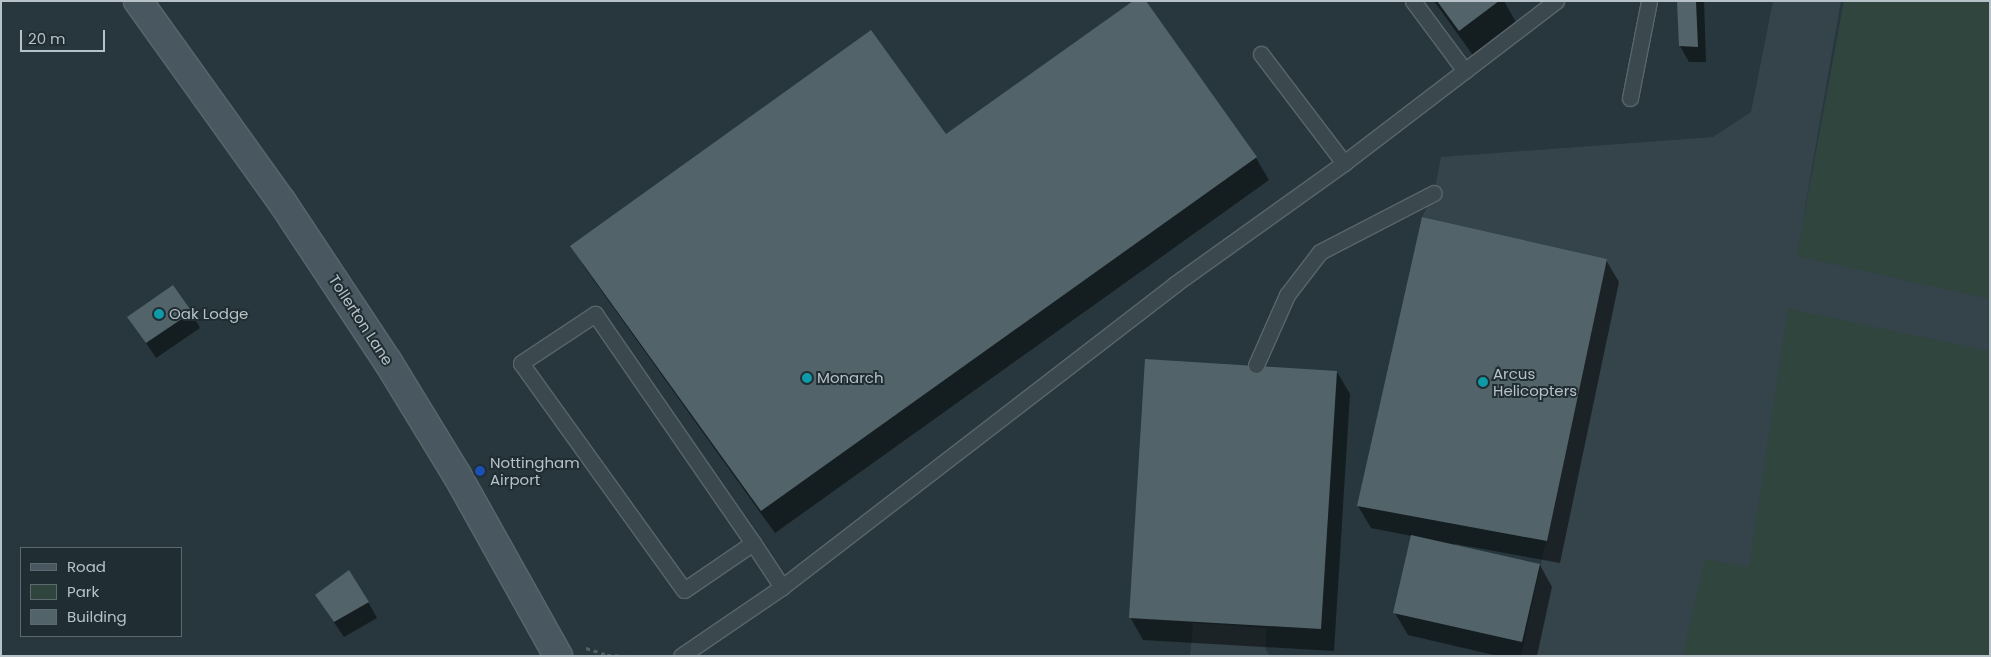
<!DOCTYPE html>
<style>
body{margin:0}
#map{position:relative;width:1991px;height:657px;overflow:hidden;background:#27373d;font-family:Poppins,sans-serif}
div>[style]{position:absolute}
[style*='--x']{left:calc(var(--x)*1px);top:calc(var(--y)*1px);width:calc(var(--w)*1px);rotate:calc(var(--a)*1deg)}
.airport>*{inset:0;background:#35434a}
.green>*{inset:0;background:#2f453e}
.shadow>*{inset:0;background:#0007}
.building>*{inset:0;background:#52646a}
.path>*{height:3px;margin-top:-1.5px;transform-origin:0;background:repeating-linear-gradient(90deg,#4e615e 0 4px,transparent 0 8px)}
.roads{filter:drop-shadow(1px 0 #59656b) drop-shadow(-1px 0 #59656b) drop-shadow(0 1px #59656b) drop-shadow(0 -1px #59656b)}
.lane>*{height:15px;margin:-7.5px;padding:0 7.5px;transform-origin:7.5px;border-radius:7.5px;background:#3b484d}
.secondary>*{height:28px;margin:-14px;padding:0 14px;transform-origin:14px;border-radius:14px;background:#495860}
.dots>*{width:14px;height:14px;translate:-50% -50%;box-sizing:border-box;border:2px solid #202d32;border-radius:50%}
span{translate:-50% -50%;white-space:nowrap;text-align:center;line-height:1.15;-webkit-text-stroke:4px #202d32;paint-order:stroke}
.poi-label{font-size:15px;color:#b7c2c8}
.left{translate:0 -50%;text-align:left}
.street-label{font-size:15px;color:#b7c2c8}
.frame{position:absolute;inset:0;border:2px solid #b7c2c8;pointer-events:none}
.legend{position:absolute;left:20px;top:547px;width:162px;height:90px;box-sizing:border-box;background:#202d32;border:1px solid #5c696e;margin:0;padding:6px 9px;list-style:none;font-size:15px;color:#b7c2c8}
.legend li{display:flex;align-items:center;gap:10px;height:25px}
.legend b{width:25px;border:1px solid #5c696e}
.scale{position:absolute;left:20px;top:30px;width:85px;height:22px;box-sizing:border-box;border:2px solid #b7c2c8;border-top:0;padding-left:6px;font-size:15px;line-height:18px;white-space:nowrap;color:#b7c2c8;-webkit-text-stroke:4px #202d32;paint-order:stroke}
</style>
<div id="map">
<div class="airport">
<i style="clip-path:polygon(1773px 1px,1841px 1px,1801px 231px,1844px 1px,1990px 1px,1990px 656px,1521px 656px,1607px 259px,1422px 217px,1434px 193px,1441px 157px,1713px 137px,1751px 112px)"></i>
<i style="clip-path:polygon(1193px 623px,1266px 628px,1266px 650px,1270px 656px,1190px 656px)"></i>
</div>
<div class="green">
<i style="clip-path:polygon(1844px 1px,1990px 1px,1990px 299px,1797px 256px)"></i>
<i style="clip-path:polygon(1788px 309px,1990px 351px,1990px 656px,1683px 656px,1705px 559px,1749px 567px)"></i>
</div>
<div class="shadow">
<i style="clip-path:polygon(1144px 1px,1256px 158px,1269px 180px,775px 533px,585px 268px,572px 246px,946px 136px)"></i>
<i style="clip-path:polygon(1434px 1px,1504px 1px,1522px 33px,1480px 65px)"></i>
<i style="clip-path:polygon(1678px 1px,1704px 1px,1706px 62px,1689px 62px,1680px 46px)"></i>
<i style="clip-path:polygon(1606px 260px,1619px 282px,1560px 563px,1455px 544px,1455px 546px,1540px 565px,1552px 587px,1537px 656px,1498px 656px,1408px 635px,1395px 613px,1412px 536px,1371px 528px,1358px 506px)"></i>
<i style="clip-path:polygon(191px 312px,200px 328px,156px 358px,129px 317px)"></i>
<i style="clip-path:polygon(1337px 372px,1350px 394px,1334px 651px,1143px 640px,1130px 617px)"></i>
<i style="clip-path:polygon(316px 596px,368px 602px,377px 618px,344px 637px)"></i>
</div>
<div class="building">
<i style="clip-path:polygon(1133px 1px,1146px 1px,1257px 157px,761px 511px,570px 246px,871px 30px,946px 134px)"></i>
<i style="clip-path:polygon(1437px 1px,1499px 1px,1459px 31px)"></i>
<i style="clip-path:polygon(1677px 1px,1696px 1px,1698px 47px,1679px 46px)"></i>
<i style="clip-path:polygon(1422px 217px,1607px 259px,1547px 541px,1357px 506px)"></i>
<i style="clip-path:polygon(173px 285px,192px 312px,146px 343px,127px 317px)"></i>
<i style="clip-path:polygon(1145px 359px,1337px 371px,1321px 629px,1129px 618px)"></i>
<i style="clip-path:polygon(1411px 535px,1540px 564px,1522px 642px,1393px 613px)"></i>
<i style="clip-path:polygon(349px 570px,369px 602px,334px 622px,315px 595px)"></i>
</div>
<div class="path">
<i style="--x:586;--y:648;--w:22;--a:18"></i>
<i style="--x:607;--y:655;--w:20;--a:3"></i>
</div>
<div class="roads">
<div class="lane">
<i style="--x:1413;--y:1;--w:87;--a:53.4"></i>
<i style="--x:1261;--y:54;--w:137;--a:52.7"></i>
<i style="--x:1630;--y:98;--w:99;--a:-78.9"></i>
<i style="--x:1256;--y:365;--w:77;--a:-66.1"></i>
<i style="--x:1287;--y:295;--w:54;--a:-52.5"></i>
<i style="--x:1320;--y:252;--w:128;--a:-27.4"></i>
<i style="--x:753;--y:543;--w:83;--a:145.7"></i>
<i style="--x:684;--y:590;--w:279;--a:-125.7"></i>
<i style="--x:521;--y:363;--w:89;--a:-33.5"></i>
<i style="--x:595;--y:314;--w:278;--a:55.4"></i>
<i style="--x:753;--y:543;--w:53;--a:56.6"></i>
<i style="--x:681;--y:656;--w:122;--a:-34.3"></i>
<i style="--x:782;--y:587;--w:496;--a:-37.6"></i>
<i style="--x:1175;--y:284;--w:208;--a:-35.6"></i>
<i style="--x:1344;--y:163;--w:267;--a:-37.4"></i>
</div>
<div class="secondary">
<i style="--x:138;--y:1;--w:247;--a:54.4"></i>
<i style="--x:282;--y:202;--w:192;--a:56.5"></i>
<i style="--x:388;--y:362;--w:132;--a:58.6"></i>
<i style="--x:457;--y:475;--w:207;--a:60.8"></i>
</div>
</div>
<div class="dots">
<i style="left:159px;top:314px;background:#0f9aa8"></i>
<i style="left:807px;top:378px;background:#0f9aa8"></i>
<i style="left:1483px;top:382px;background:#0f9aa8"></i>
<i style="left:480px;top:471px;background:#1a4fb4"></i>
</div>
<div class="poi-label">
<span class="left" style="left:169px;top:314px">Oak Lodge</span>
<span class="left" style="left:1493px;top:382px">Arcus<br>Helicopters</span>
<span class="left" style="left:817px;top:378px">Monarch</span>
<span class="left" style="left:490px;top:471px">Nottingham<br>Airport</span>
</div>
<div class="street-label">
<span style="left:361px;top:320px;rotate:57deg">Tollerton Lane</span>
</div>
<div class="frame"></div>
<ul class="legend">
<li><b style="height:6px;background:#495860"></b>Road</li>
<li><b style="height:14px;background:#2f453e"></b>Park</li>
<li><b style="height:14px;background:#52646a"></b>Building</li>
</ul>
<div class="scale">20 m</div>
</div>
